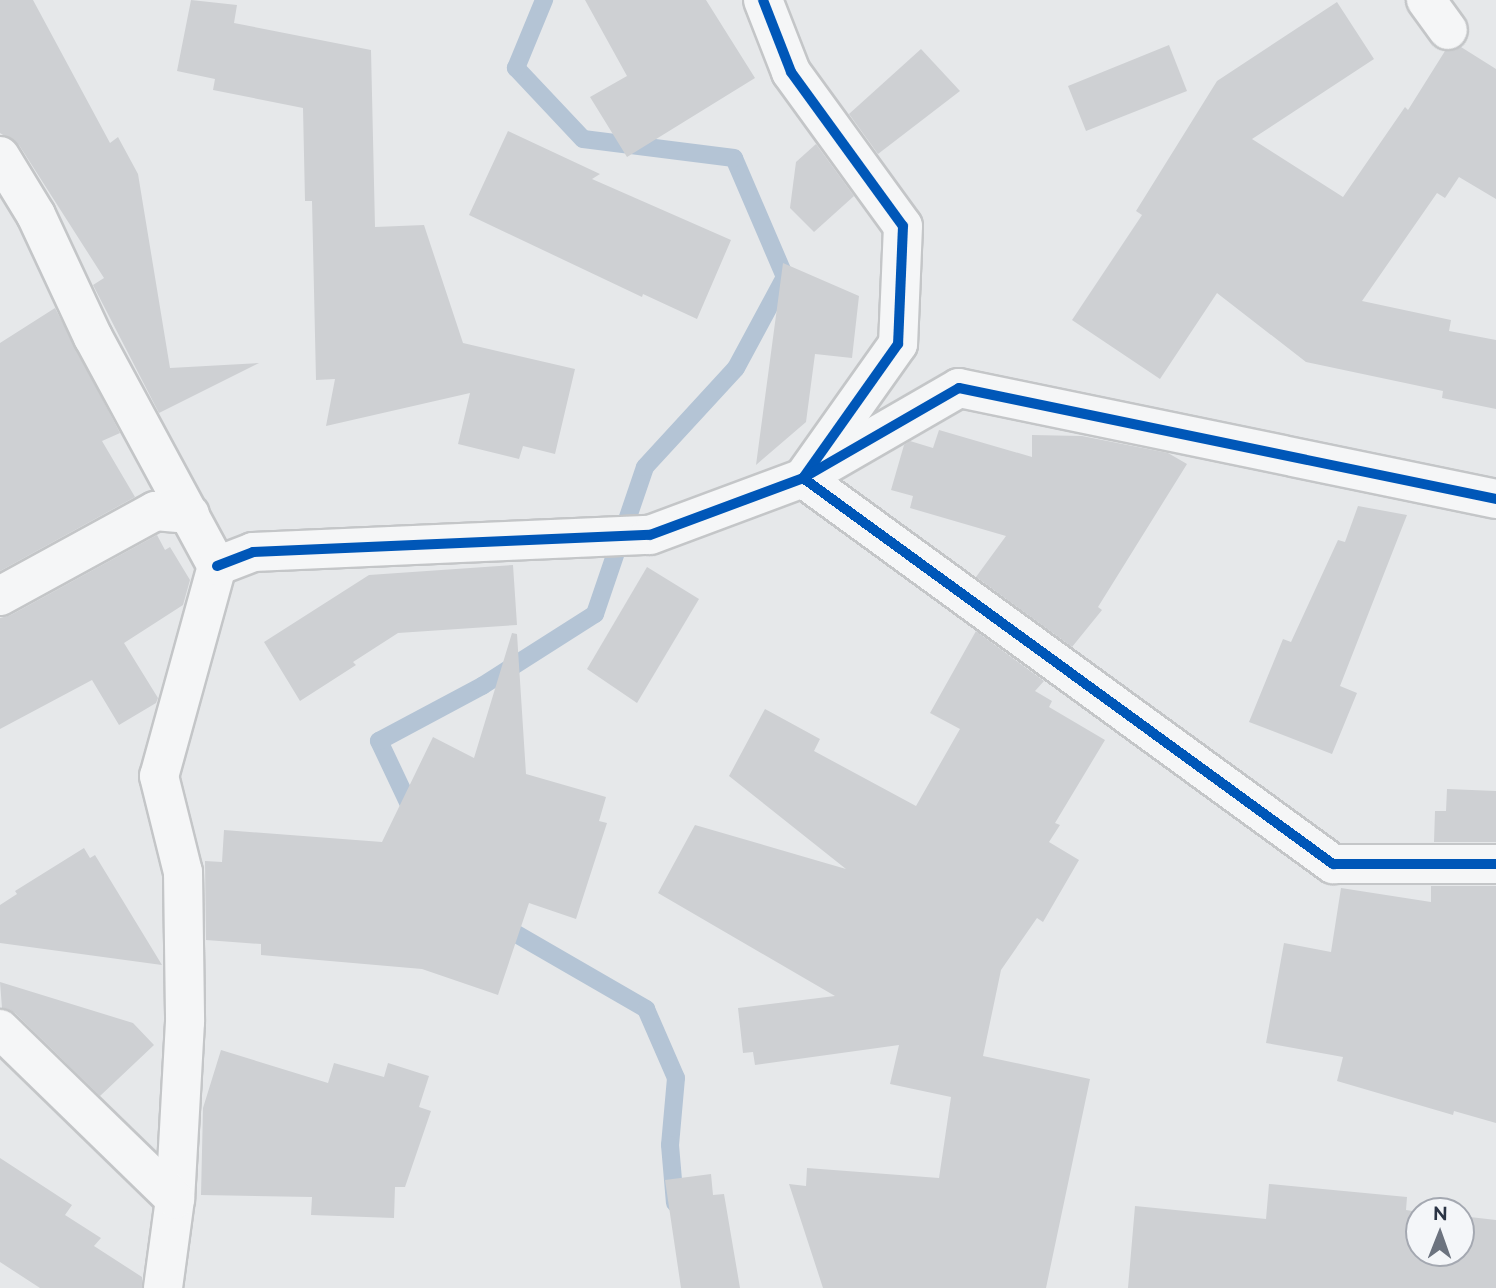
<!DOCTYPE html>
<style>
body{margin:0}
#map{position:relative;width:1496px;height:1288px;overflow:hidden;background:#e6e8ea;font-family:Raleway,sans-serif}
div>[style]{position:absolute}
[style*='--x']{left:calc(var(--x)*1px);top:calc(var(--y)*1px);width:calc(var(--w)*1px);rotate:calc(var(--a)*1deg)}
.stream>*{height:18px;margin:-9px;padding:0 9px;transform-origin:9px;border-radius:9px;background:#b4c4d5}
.building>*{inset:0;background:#ced0d3}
.roads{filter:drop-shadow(2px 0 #c4c6c8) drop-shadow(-2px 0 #c4c6c8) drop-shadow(0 2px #c4c6c8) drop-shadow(0 -2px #c4c6c8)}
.minor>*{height:38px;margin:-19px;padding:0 19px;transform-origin:19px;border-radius:19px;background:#f5f6f7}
.cycleway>*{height:10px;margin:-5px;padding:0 5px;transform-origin:5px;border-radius:5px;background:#0057b8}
span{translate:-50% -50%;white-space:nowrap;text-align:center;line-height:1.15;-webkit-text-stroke:7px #f4f6f9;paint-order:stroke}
.north{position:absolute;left:1405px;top:1197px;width:70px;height:70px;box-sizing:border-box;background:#f4f6f9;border:2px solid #a4a8b1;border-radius:50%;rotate:1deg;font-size:19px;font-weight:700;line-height:28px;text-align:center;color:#2b3445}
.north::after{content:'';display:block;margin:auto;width:24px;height:32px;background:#6c737f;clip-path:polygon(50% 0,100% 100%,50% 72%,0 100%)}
</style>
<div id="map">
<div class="stream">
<i style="--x:414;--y:815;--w:82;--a:-115.3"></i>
<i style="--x:379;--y:741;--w:117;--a:-28.1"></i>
<i style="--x:482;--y:686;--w:134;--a:-32.5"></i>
<i style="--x:595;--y:614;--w:155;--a:-71.2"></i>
<i style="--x:645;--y:467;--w:134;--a:-47.4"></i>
<i style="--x:736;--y:368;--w:103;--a:-61.7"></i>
<i style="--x:785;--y:277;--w:129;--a:-113.2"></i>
<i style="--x:734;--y:158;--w:152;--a:-172.8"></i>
<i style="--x:583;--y:139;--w:98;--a:-133.3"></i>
<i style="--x:516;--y:68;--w:74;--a:-67.6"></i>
<i style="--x:499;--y:924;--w:170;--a:30"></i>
<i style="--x:646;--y:1009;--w:75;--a:66.5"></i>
<i style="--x:676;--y:1078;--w:67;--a:95.1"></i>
<i style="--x:670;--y:1145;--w:58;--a:85.1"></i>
</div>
<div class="building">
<i style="clip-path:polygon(0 0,33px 0,110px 143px,118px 137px,138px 174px,170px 368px,259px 363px,159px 413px,93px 285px,104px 278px,19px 145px,0 133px)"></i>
<i style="clip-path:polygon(191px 0,237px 5px,234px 23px,371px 50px,375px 227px,424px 225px,463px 343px,575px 369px,555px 454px,523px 446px,519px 459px,458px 444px,470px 393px,326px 426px,335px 379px,316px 380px,312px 201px,305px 201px,303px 108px,213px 90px,215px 79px,177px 71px)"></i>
<i style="clip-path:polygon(585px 0,706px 0,755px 78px,627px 157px,590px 97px,627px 76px)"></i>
<i style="clip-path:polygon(1337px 2px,1374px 59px,1252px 139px,1343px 197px,1405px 107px,1408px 110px,1445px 51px,1461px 47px,1496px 69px,1496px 199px,1459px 177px,1445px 198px,1437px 193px,1362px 301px,1451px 320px,1449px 331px,1496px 340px,1496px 409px,1442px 398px,1443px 391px,1306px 362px,1217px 293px,1160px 379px,1072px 320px,1142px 215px,1136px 211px,1217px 81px)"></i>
<i style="clip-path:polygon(1169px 45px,1187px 91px,1086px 131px,1068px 86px)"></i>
<i style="clip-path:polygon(921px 49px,960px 91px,878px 154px,849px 114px)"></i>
<i style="clip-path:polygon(508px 131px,600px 174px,592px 179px,731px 240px,697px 319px,643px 294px,642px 297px,469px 215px)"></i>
<i style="clip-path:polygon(816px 144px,854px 196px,814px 232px,790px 208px,796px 162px)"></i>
<i style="clip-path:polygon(783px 263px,859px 296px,852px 358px,815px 354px,806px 422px,756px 465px)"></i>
<i style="clip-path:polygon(55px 308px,120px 433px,102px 441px,135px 497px,0 571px,0 343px)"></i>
<i style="clip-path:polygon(939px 430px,1032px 457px,1032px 435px,1082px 436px,1168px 453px,1187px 464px,1098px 607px,1102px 610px,1072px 647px,976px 577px,1006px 536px,910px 508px,913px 496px,891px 490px,904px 445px,910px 441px,933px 448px)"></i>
<i style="clip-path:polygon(1358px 506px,1407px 515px,1340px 686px,1357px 693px,1332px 754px,1249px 722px,1283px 639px,1291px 642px,1338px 540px,1345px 542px)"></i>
<i style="clip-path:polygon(157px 535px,165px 550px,170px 547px,190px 580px,183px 605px,124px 643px,158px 698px,156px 703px,119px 725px,92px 680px,0 729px,0 618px,11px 615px)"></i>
<i style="clip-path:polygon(513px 565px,517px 625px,398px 633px,353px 662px,356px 665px,300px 701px,264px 642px,369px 575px)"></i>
<i style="clip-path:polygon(647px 567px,699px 599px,637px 703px,587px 669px)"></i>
<i style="clip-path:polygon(976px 631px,1044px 681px,1035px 691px,1052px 701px,1049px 707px,1105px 740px,1055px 823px,1060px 825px,1049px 842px,1079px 860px,1043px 922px,1037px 918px,1001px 970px,983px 1056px,1090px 1079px,1046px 1288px,823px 1288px,789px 1184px,806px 1186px,807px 1168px,939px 1178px,951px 1097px,890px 1084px,899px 1045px,755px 1065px,753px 1052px,743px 1053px,738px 1008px,835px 996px,658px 893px,695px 825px,846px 869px,729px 776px,765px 709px,820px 739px,814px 751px,916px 806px,960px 729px,930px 713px)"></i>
<i style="clip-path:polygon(512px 633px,517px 634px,526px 774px,606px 797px,599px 821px,607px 823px,576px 919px,529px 903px,498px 995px,422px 969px,261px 955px,261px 944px,206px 940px,205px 861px,222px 862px,224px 830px,382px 842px,433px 737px,474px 758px)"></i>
<i style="clip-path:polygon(1447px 789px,1496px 791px,1496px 842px,1434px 842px,1435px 811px,1446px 811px)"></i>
<i style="clip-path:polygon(84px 848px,90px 858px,95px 855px,162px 965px,0 943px,0 905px,17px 894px,15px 891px)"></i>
<i style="clip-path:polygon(1431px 886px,1496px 886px,1496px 1123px,1454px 1111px,1453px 1115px,1337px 1081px,1343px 1057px,1266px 1043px,1284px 943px,1331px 952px,1341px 888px,1431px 902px)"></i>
<i style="clip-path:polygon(0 982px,133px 1023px,154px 1045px,100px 1096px,15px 1013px,2px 1008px)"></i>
<i style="clip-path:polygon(221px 1050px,328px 1083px,334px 1063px,384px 1077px,388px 1063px,429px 1076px,419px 1107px,431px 1111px,405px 1187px,395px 1187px,394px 1218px,311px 1215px,312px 1197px,201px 1195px,203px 1108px)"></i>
<i style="clip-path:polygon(0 1158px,72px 1205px,65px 1215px,101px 1238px,94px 1246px,142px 1277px,142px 1288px,40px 1288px,0 1262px)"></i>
<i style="clip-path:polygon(711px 1174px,713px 1195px,724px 1194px,740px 1288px,681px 1288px,665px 1180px)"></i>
<i style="clip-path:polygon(1269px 1184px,1407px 1197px,1406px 1210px,1419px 1212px,1419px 1253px,1461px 1253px,1461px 1216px,1496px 1220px,1496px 1288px,1128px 1288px,1135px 1206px,1266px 1219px)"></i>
</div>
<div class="roads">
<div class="minor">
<i style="--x:763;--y:0;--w:77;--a:68.7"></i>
<i style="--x:791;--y:72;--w:190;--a:54"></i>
<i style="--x:903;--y:226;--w:118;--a:92.4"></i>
<i style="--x:898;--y:344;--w:164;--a:125.3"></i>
<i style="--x:803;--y:478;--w:656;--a:36.07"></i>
<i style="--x:1333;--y:864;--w:163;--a:0"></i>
<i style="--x:1426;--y:0;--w:37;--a:54"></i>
<i style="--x:0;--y:156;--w:69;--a:58.6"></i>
<i style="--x:36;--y:215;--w:135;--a:65"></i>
<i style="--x:93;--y:337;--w:260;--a:61.6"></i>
<i style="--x:217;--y:566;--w:218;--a:105.4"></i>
<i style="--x:159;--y:776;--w:99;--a:76"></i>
<i style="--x:183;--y:872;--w:150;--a:89.2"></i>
<i style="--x:185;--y:1022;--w:177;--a:93.2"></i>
<i style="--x:175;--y:1199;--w:90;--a:97.7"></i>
<i style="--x:217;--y:566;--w:39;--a:-21"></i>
<i style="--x:253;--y:552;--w:397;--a:-2.5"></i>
<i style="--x:650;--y:535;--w:163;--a:-20.4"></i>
<i style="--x:803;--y:478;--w:180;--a:-30"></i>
<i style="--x:959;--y:388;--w:548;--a:11.68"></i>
<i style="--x:0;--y:596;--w:177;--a:-28.7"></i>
<i style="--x:155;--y:511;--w:35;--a:5"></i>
<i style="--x:0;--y:1029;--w:244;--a:44.2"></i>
</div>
</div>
<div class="cycleway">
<i style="--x:763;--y:0;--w:77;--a:68.7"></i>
<i style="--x:791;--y:72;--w:190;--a:54"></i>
<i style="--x:903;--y:226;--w:118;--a:92.4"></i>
<i style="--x:898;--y:344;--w:164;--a:125.3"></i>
<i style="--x:803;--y:478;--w:656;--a:36.07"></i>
<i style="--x:1333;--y:864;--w:163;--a:0"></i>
<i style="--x:217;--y:566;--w:39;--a:-21"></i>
<i style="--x:253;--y:552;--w:397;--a:-2.5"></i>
<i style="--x:650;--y:535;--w:163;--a:-20.4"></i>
<i style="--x:803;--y:478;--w:180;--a:-30"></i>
<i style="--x:959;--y:388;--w:548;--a:11.68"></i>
</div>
<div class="north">N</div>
</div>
